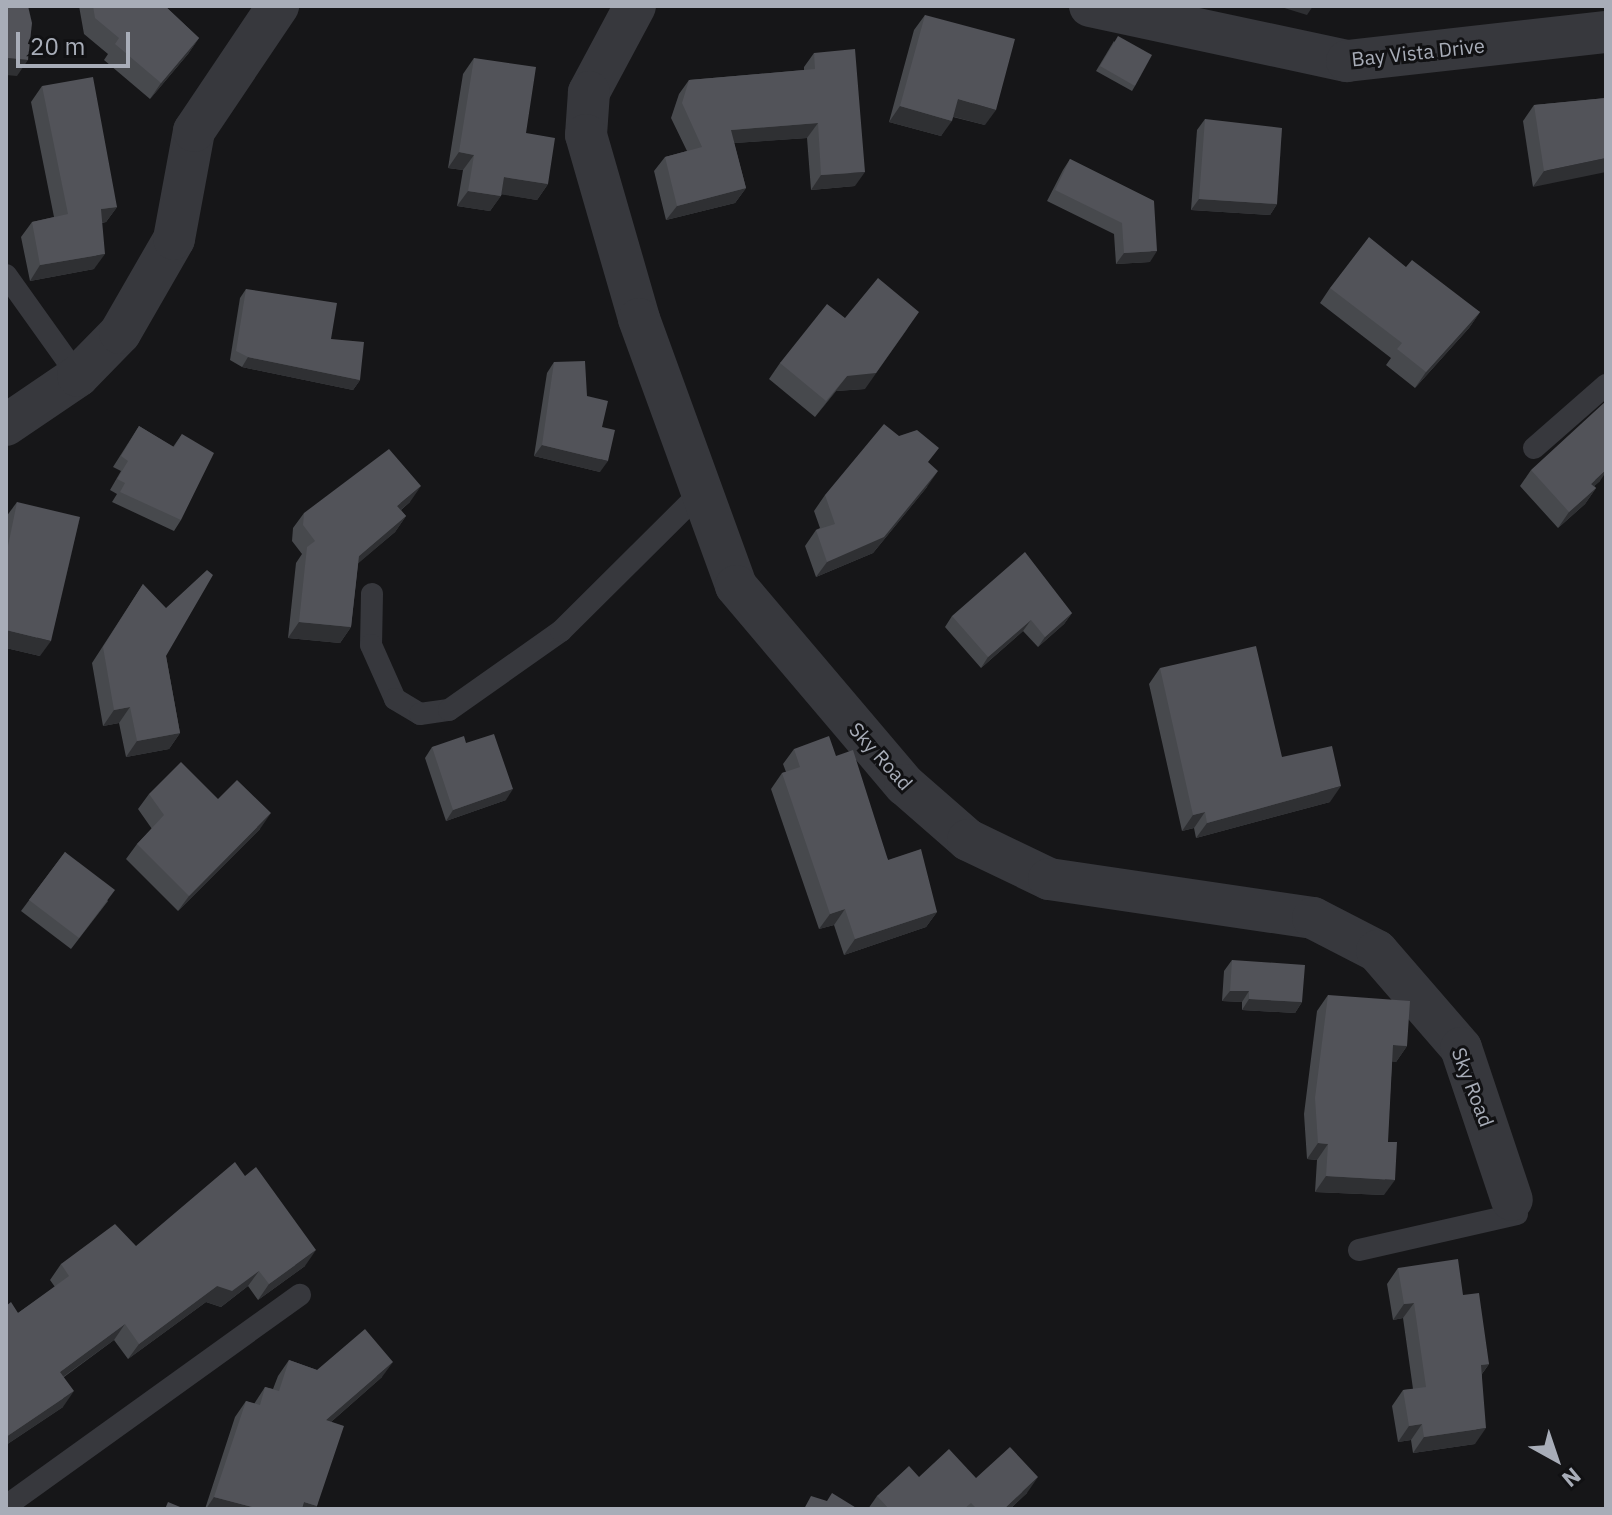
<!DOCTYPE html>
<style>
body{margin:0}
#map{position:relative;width:1612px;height:1515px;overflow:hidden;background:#161618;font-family:"IBM Plex Sans",sans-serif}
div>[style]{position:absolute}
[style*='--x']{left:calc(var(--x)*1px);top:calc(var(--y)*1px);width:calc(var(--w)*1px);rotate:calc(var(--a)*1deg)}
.lane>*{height:22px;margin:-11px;padding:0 11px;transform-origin:11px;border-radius:11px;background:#37383d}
.street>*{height:42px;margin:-21px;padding:0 21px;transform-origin:21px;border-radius:21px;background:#37383d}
.wall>*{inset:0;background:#47494d}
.shaded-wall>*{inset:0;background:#2f3033}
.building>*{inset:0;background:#525359}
span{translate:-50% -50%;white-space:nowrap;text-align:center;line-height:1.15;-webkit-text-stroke:6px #111113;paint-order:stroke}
.street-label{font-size:20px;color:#a8adb8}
.frame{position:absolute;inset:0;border:8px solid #a8adb8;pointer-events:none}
.north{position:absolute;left:1516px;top:1419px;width:80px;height:80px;-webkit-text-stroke:6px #111113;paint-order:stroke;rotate:140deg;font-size:22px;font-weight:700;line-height:32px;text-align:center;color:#a8adb8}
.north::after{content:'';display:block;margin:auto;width:28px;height:36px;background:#a8adb8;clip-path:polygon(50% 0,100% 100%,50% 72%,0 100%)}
.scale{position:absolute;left:16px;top:32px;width:114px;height:36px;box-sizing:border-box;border:4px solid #a8adb8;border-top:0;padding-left:10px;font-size:24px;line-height:28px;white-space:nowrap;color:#a8adb8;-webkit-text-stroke:6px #111113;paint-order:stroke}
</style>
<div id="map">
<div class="lane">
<i style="--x:6;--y:275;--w:124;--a:54.5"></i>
<i style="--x:1534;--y:448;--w:96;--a:-41.2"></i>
<i style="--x:372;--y:594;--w:51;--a:91.1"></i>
<i style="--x:371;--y:645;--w:59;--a:66"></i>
<i style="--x:395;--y:699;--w:29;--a:31"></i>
<i style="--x:420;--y:714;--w:29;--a:-8"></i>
<i style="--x:449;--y:710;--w:137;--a:-35.2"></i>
<i style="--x:561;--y:631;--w:194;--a:-44.8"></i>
<i style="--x:1359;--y:1250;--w:162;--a:-12.8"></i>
<i style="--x:6;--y:1506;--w:362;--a:-35.7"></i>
</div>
<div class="street">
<i style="--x:635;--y:6;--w:98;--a:118.1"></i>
<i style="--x:589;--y:92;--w:43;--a:94"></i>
<i style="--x:586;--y:135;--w:191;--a:73.9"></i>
<i style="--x:639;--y:319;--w:284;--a:70"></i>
<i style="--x:736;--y:586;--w:261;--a:49.7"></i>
<i style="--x:905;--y:785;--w:84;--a:41.1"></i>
<i style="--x:968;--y:840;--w:90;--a:25.7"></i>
<i style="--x:1049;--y:879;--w:267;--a:8.4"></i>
<i style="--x:1313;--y:918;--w:72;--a:27.3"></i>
<i style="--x:1377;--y:951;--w:128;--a:49.1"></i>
<i style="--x:1461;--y:1048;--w:160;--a:71.5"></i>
<i style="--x:1090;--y:6;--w:263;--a:12.1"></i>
<i style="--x:1347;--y:61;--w:261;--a:-6.4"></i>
<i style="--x:6;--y:425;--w:87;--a:-34.2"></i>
<i style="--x:78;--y:376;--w:60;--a:-45.7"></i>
<i style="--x:120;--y:333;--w:108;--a:-60.1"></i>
<i style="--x:174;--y:239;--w:110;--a:-79.5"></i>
<i style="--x:194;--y:131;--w:151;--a:-56.1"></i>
</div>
<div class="wall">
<i style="clip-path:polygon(79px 6px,165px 6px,199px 38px,188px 54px,150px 99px,104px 60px,108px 54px,84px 34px)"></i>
<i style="clip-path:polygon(925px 15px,985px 125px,953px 117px,941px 136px,889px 122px,914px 30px)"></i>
<i style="clip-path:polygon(1114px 41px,1135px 86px,1132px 91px,1096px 71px)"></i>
<i style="clip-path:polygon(814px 53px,855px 186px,811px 190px,807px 138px,734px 143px,746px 188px,735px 203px,666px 220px,654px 171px,665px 157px,687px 151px,671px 118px,679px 94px,689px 80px,804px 70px,804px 67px)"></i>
<i style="clip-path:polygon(474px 58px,526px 133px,548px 184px,537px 200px,502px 194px,490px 211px,457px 206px,463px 170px,448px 168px,463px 74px)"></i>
<i style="clip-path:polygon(42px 86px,117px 207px,106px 222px,102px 223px,94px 269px,30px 281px,21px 237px,32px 222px,54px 217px,31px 102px)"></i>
<i style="clip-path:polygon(1606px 98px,1533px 187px,1523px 121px,1534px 105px)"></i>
<i style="clip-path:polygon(1205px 119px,1277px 204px,1270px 215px,1191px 210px,1197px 130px)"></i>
<i style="clip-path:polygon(1070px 159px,1154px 201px,1150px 262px,1116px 264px,1114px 234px,1047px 201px,1063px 170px)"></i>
<i style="clip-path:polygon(1406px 267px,1480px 312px,1469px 328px,1415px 388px,1386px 365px,1391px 358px,1320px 303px,1330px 288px)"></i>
<i style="clip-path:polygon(246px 289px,331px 339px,360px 380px,353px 390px,242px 367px,230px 360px,240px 298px)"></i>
<i style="clip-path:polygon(845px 318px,865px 389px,836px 391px,815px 417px,769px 379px,780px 363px)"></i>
<i style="clip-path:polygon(554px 362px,602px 427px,600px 472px,534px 456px,547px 373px)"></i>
<i style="clip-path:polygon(139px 426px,173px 447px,182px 434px,181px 520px,174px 531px,112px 502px,117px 494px,110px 490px,121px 471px,113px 467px)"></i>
<i style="clip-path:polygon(929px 463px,927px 487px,873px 553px,816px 577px,805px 546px,816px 530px,820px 528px,814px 511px,825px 495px)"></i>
<i style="clip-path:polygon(1531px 470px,1600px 481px,1594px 486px,1596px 488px,1585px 504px,1558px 528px,1520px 486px)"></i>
<i style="clip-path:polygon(17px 502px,40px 656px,6px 648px,6px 517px)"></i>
<i style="clip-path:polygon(410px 502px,401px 510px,406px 516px,395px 532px,358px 563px,351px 627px,340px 643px,288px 638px,296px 563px,302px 554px,292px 541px,293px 528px,304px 513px)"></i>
<i style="clip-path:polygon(143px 584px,166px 656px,180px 733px,169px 749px,126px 757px,119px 723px,103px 726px,92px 663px)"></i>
<i style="clip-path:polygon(1072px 613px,1064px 624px,1038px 647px,1023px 631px,981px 668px,945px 627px,952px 616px)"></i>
<i style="clip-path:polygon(1160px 668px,1282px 757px,1330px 802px,1196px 838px,1194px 828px,1182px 831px,1149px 684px)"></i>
<i style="clip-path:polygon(466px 743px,506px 800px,446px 821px,425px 758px,432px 747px)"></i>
<i style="clip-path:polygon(794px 749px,836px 756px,888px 860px,937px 912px,926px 927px,844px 955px,834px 925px,819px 929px,771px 789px,782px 773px,786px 772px,783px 764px)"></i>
<i style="clip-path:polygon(149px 794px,218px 799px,260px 829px,178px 911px,126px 859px,137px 844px,152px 829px,138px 809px)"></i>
<i style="clip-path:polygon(65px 852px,108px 901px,71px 949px,21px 911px)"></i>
<i style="clip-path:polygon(1232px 960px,1302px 1002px,1295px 1013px,1242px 1010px,1242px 1002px,1222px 1001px,1224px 971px)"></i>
<i style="clip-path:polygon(1328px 995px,1407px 1046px,1396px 1062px,1392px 1061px,1384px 1195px,1315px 1192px,1317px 1160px,1307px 1159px,1304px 1114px,1317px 1011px)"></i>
<i style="clip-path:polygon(136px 1246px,305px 1266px,258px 1300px,248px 1286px,221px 1307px,206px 1302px,128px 1359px,114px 1340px,64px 1377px,63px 1407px,6px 1445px,6px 1306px,18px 1313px,55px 1287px,50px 1280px,61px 1264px)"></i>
<i style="clip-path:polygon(1398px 1268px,1463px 1295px,1489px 1364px,1482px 1374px,1475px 1444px,1413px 1453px,1411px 1440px,1398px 1442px,1392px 1406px,1403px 1390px,1413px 1389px,1403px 1318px,1393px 1320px,1387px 1284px)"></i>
<i style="clip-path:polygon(289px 1360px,317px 1370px,382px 1377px,331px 1422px,317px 1506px,315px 1509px,205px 1509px,235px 1417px,246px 1401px,254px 1404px,265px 1387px,273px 1389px,278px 1376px)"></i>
<i style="clip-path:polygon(919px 1477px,976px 1478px,1027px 1493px,1010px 1509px,868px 1509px,877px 1496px)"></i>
</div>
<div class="shaded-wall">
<i style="clip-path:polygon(1278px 6px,1313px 6px,1307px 15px)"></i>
<i style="clip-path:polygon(199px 38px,188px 54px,150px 99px,161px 83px)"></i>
<i style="clip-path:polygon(6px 58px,28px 60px,17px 76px,6px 75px)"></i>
<i style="clip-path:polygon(958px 99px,996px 110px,985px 125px,947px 115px)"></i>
<i style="clip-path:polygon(900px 106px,952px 121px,941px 136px,889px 122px)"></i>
<i style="clip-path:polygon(818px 123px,807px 138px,721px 144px,731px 130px)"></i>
<i style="clip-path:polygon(459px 152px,474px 155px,463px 170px,448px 168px)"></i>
<i style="clip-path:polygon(1606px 158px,1606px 172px,1533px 187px,1544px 171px)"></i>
<i style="clip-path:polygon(865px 172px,855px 186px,811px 190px,821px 175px)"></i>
<i style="clip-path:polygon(504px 177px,548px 184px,537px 200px,493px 193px)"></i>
<i style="clip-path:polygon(746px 188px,735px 203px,666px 220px,677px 206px)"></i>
<i style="clip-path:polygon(468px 191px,501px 196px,490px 211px,457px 206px)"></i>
<i style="clip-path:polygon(1199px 199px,1277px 204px,1270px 215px,1191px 210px)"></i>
<i style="clip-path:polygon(117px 207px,106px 222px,90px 225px,101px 209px)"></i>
<i style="clip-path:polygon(1157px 251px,1150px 262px,1116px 264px,1124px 253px)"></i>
<i style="clip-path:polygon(105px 254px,94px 269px,30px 281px,40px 265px)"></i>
<i style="clip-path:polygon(1480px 312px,1469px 328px,1415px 388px,1426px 372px)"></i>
<i style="clip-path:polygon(908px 328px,865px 389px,836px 391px,815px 417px,847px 376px)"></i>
<i style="clip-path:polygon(248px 357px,360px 380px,353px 390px,242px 367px)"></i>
<i style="clip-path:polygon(542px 445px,608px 461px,600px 472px,534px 456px)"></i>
<i style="clip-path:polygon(1606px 470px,1606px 472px,1600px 481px,1580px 499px,1591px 484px)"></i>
<i style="clip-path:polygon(938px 471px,927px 487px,873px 553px,816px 577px,827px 562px)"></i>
<i style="clip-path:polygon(421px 486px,410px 502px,386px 522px,397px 506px)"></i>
<i style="clip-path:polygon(1596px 488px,1585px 504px,1558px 528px,1569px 512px)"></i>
<i style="clip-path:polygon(406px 516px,395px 532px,348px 572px,359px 556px)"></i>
<i style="clip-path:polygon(1072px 613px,1064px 624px,1038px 647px,1045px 637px)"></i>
<i style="clip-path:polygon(1031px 620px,1023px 631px,981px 668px,988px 657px)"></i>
<i style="clip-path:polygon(299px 622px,351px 627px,340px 643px,288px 638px)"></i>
<i style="clip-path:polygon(6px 630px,51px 641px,40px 656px,6px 648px)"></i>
<i style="clip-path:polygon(130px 707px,119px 723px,103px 726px,114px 710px)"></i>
<i style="clip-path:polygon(180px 733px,169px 749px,126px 757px,137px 741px)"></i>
<i style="clip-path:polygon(1341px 786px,1330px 802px,1196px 838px,1207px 823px)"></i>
<i style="clip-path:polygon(513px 789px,506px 800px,446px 821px,453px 810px)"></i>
<i style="clip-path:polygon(1205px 812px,1194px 828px,1182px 831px,1193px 815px)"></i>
<i style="clip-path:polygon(271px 813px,260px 829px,178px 911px,189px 896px)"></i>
<i style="clip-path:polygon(845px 909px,834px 925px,819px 929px,830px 914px)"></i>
<i style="clip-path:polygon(937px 912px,926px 927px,844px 955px,855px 939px)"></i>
<i style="clip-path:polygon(1230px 991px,1249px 991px,1242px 1002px,1222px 1001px)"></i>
<i style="clip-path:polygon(1249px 999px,1302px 1002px,1295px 1013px,1242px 1010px)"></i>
<i style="clip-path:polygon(1393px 1045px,1407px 1046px,1396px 1062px,1382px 1061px)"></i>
<i style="clip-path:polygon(1318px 1143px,1328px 1144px,1317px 1160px,1307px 1159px)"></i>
<i style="clip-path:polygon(1326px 1176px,1395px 1180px,1384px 1195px,1315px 1192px)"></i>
<i style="clip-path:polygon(316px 1250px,305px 1266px,258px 1300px,269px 1284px)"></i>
<i style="clip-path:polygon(259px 1271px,248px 1286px,221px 1307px,206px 1302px,128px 1359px,139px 1344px,217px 1286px)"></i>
<i style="clip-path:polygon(1414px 1303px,1403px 1318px,1393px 1320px,1404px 1304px)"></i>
<i style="clip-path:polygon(125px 1324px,114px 1340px,49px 1387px,60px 1372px)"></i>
<i style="clip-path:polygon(393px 1362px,382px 1377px,315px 1436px,326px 1420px)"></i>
<i style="clip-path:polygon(1489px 1364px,1478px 1379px,1481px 1365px)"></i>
<i style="clip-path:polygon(74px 1391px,63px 1407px,6px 1445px,6px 1437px)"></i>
<i style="clip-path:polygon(1422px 1424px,1411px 1440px,1398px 1442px,1409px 1426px)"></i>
<i style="clip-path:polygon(1486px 1428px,1475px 1444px,1413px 1453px,1424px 1437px)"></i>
<i style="clip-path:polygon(1038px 1477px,1027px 1493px,1010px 1509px,1004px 1509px)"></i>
<i style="clip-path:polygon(214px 1497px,260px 1509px,206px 1509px)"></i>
<i style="clip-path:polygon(304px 1502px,317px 1506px,315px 1509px,300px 1509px)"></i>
</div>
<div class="building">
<i style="clip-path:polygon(6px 6px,28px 6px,32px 23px,28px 60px,6px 58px)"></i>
<i style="clip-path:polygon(93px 6px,165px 6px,199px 38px,161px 83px,115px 44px,119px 38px,95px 18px)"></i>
<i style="clip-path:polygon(925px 15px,1015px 39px,996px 110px,958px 99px,952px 121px,900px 106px)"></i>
<i style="clip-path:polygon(1118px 36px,1152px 55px,1135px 86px,1100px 66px)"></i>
<i style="clip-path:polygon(855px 49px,865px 172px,821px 175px,818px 123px,731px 130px,746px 188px,677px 206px,665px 157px,702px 147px,682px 103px,689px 80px,815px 69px,814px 53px)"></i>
<i style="clip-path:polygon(474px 58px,536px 67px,526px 133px,555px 138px,548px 184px,504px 177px,501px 196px,468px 191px,474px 155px,459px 152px)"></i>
<i style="clip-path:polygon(93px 77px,117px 207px,101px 209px,105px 254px,40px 265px,32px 222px,68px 214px,42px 86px)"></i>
<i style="clip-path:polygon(1606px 98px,1606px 158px,1544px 171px,1534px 105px)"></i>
<i style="clip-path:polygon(1205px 119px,1282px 128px,1277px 204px,1199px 199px)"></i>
<i style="clip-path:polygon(1070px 159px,1154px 201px,1157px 251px,1124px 253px,1122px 223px,1055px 190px)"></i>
<i style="clip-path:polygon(1369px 237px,1406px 267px,1412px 260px,1480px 312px,1426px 372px,1397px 349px,1402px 343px,1330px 288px)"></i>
<i style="clip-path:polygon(878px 278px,919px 312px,876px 373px,847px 376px,826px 401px,780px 363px,827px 304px,845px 318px)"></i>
<i style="clip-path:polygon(246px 289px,337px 303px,331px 339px,364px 342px,360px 380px,248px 357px,236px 351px)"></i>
<i style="clip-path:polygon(585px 361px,587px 396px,608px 401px,602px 427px,615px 430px,608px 461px,542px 445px,554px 362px)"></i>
<i style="clip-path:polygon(1606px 401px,1606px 470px,1591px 484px,1596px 488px,1569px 512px,1531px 470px)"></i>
<i style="clip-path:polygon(884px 424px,899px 436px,917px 430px,939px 448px,928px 462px,938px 471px,884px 537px,827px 562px,816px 530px,835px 524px,825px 495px)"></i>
<i style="clip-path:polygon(139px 426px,174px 447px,182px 434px,214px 453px,181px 520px,120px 492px,125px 483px,117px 479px,128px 461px,121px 456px)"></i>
<i style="clip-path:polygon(389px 449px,421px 486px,397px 506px,406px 516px,359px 556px,351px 627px,299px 622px,307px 547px,315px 541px,303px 525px,304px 513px)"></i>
<i style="clip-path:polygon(17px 502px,80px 517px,51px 641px,6px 630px,6px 556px)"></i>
<i style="clip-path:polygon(1025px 552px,1072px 613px,1045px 637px,1031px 620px,988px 657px,952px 616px)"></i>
<i style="clip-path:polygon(207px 570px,213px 575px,166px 656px,180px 733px,137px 741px,130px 707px,114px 710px,103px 647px,143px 584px,166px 608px)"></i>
<i style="clip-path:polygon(1256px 646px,1282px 757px,1332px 746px,1341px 786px,1207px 823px,1205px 812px,1193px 815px,1160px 668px)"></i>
<i style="clip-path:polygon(494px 734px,513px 789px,453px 810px,432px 747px,464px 736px,466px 743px)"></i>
<i style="clip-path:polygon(829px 736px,836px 756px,853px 750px,888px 860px,921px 849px,937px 912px,855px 939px,845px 909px,830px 914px,782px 773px,800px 767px,794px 749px)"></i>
<i style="clip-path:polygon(181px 762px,218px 799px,237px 780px,271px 813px,189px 896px,137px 844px,164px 815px,149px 794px)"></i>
<i style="clip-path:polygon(65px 852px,115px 890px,79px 938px,29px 900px)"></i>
<i style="clip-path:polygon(1232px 960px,1305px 965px,1302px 1002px,1249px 999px,1249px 991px,1230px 991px)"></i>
<i style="clip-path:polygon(1328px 995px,1410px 1001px,1407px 1046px,1393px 1045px,1388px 1142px,1397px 1142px,1395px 1180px,1326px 1176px,1328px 1144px,1318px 1143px,1315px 1098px)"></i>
<i style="clip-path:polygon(235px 1162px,245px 1176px,256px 1167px,316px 1250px,269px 1284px,259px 1271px,232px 1291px,217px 1286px,139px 1344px,125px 1324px,60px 1372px,74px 1391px,6px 1437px,6px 1306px,11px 1302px,18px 1313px,69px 1276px,61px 1264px,115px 1224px,136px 1246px)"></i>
<i style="clip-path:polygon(1458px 1259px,1463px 1295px,1479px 1293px,1489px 1364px,1481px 1365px,1486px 1428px,1424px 1437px,1422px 1424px,1409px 1426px,1403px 1390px,1426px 1387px,1414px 1303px,1404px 1304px,1398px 1268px)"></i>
<i style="clip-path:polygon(365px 1329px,393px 1362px,326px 1420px,344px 1426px,317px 1506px,304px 1502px,302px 1509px,260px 1509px,214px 1497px,246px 1401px,260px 1405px,265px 1387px,279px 1391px,289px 1360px,317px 1370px)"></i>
<i style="clip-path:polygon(1010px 1447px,1038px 1477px,1004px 1509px,977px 1509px,971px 1503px,964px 1509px,889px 1509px,877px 1496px,909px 1466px,919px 1477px,949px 1449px,976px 1478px)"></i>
<i style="clip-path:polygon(832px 1493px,858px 1509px,804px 1509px,811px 1496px,827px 1501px)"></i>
<i style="clip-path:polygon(168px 1502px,185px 1509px,165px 1509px)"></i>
</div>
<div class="street-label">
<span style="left:1418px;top:52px;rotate:-6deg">Bay Vista Drive</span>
<span style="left:881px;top:756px;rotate:48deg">Sky Road</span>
<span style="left:1473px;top:1087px;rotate:69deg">Sky Road</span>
</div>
<div class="frame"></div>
<div class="north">N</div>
<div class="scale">20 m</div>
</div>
